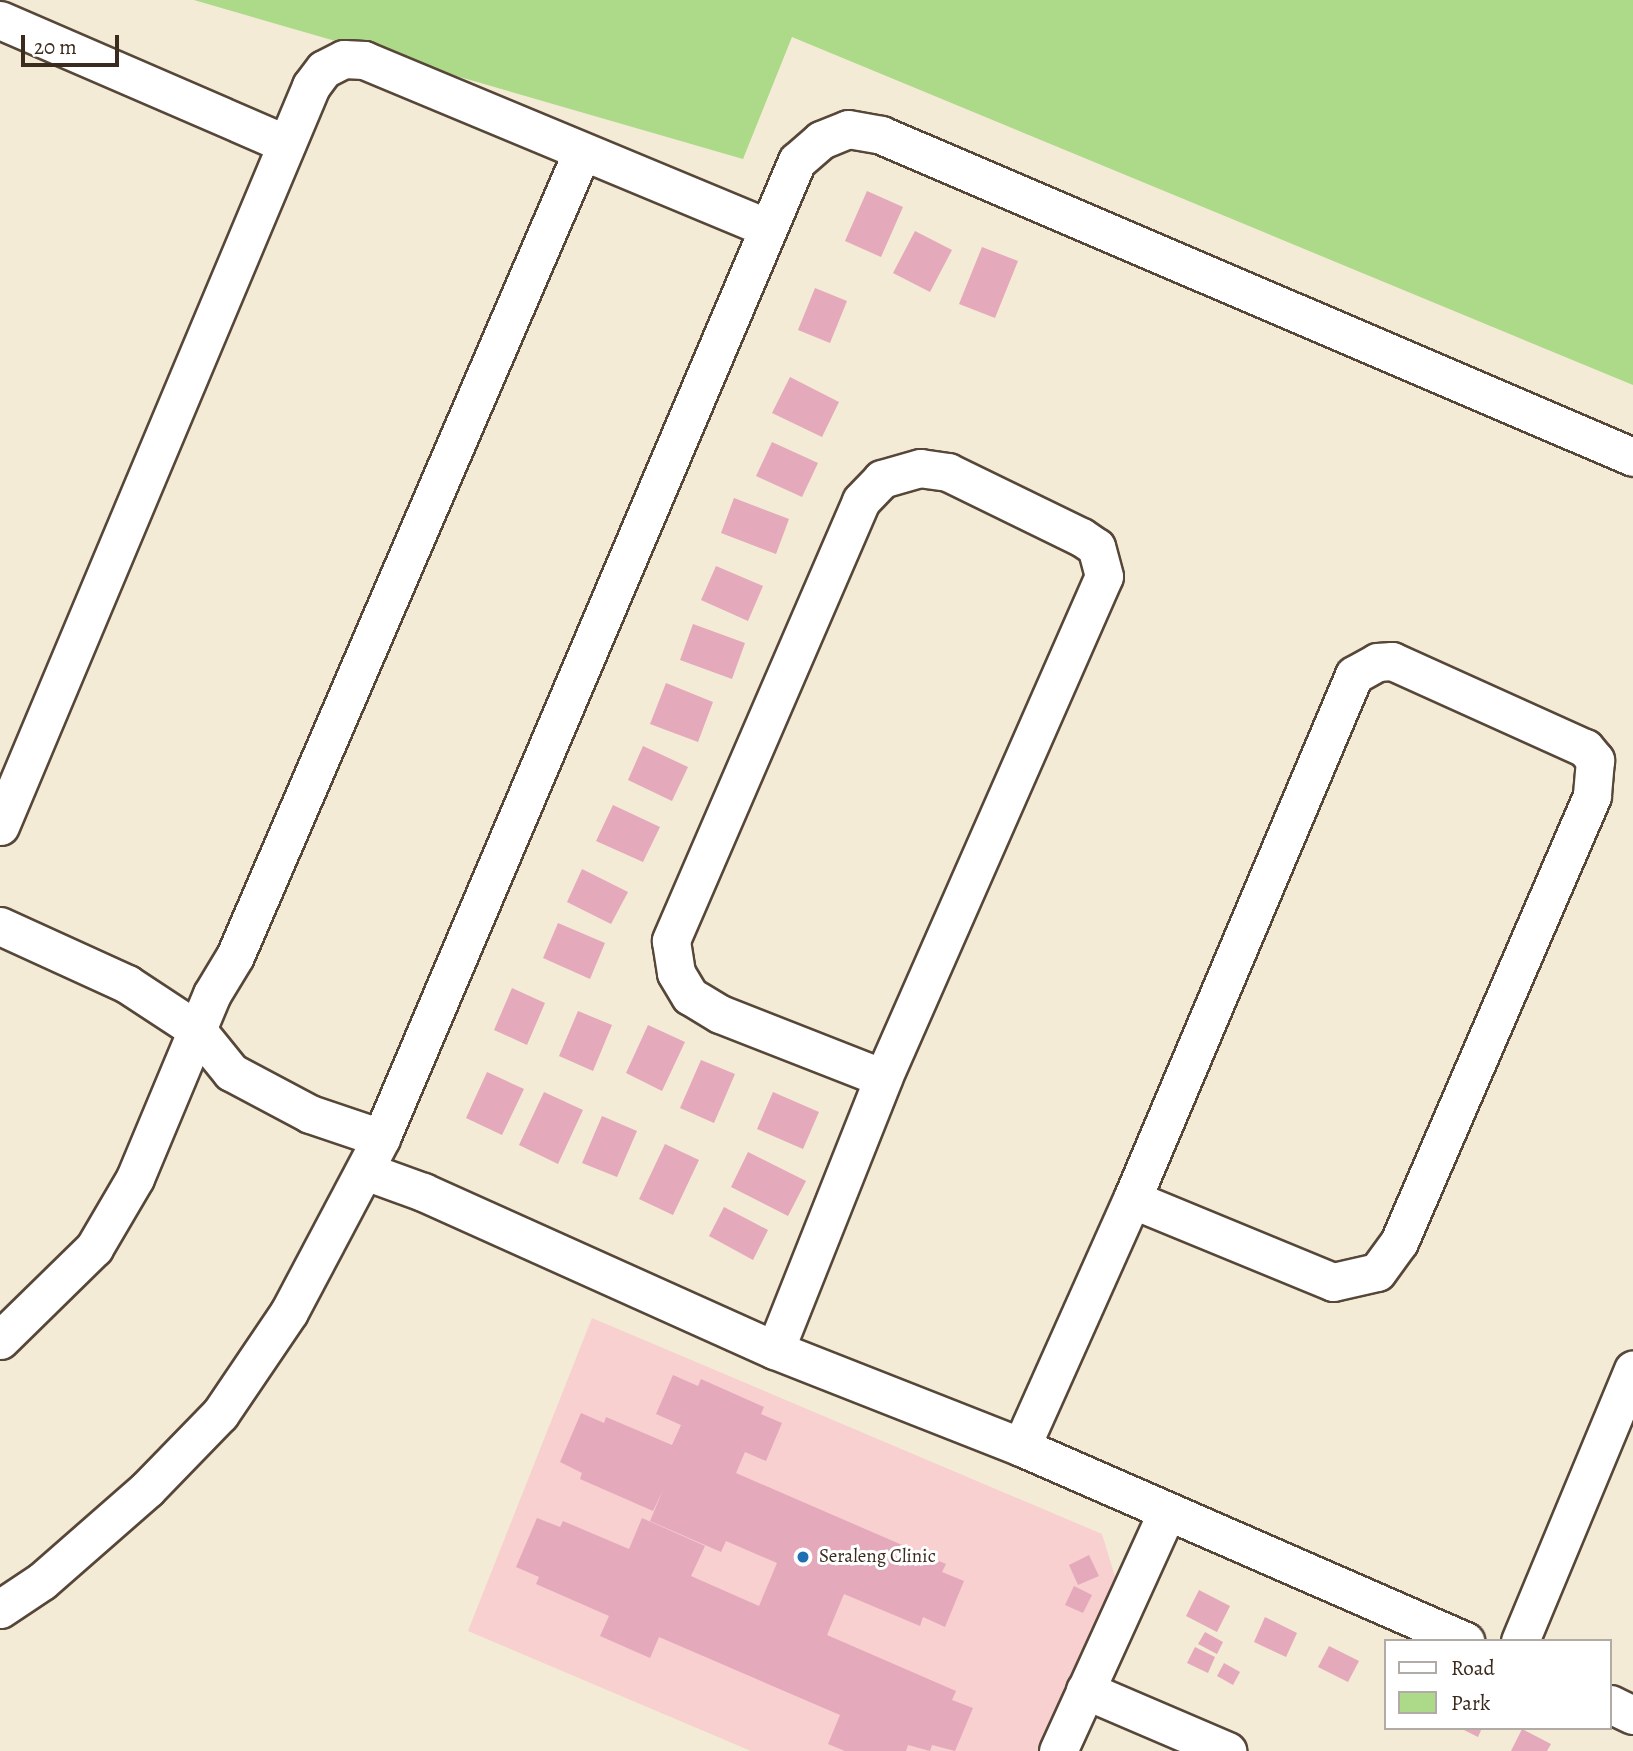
<!DOCTYPE html>
<style>
body{margin:0}
#map{position:relative;width:1633px;height:1751px;overflow:hidden;background:#f3ebd5;font-family:Alegreya,serif}
div>[style]{position:absolute}
[style*='--x']{left:calc(var(--x)*1px);top:calc(var(--y)*1px);width:calc(var(--w)*1px);rotate:calc(var(--a)*1deg)}
.built>*{inset:0;background:#f7d0cf}
.green>*{inset:0;background:#acda88}
.building>*{inset:0;background:#e5a9bc}
.roads{filter:drop-shadow(2px 0 #574739) drop-shadow(-2px 0 #574739) drop-shadow(0 2px #574739) drop-shadow(0 -2px #574739)}
.minor>*{height:37px;margin:-18.5px;padding:0 18.5px;transform-origin:18.5px;border-radius:18.5px;background:#fff}
.dots>*{width:19px;height:19px;translate:-50% -50%;box-sizing:border-box;border:4px solid #fff;border-radius:50%}
span{translate:-50% -50%;white-space:nowrap;text-align:center;line-height:1.15;-webkit-text-stroke:6px #fff;paint-order:stroke}
.poi-label{font-size:19px;color:#3b2a1e}
.left{translate:0 -50%;text-align:left}
.legend{position:absolute;left:1384px;top:1639px;width:228px;height:91px;box-sizing:border-box;background:#fff;border:2px solid #b1aaa5;margin:0;padding:9px 12px;list-style:none;font-size:21px;color:#3b2a1e}
.legend li{display:flex;align-items:center;gap:14px;height:35px}
.legend b{width:35px;border:2px solid #b1aaa5}
.scale{position:absolute;left:21px;top:35px;width:98px;height:32px;box-sizing:border-box;border:4px solid #3b2a1e;border-top:0;padding-left:9px;font-size:21px;line-height:24px;white-space:nowrap;color:#3b2a1e;-webkit-text-stroke:5px #fff;paint-order:stroke}
</style>
<div id="map">
<div class="built">
<i style="clip-path:polygon(592px 1318px,1102px 1534px,1116px 1580px,1041px 1751px,751px 1751px,468px 1631px)"></i>
</div>
<div class="green">
<i style="clip-path:polygon(194px 0,1633px 0,1633px 385px,792px 37px,743px 159px)"></i>
</div>
<div class="building">
<i style="clip-path:polygon(867px 191px,903px 207px,881px 257px,845px 241px)"></i>
<i style="clip-path:polygon(915px 231px,952px 250px,930px 292px,893px 273px)"></i>
<i style="clip-path:polygon(982px 247px,1018px 261px,995px 318px,959px 304px)"></i>
<i style="clip-path:polygon(815px 288px,847px 301px,830px 343px,798px 330px)"></i>
<i style="clip-path:polygon(790px 377px,839px 402px,822px 437px,772px 413px)"></i>
<i style="clip-path:polygon(772px 442px,818px 463px,802px 497px,756px 476px)"></i>
<i style="clip-path:polygon(734px 498px,789px 519px,776px 554px,721px 533px)"></i>
<i style="clip-path:polygon(716px 566px,763px 586px,748px 621px,701px 600px)"></i>
<i style="clip-path:polygon(693px 624px,745px 643px,732px 679px,680px 660px)"></i>
<i style="clip-path:polygon(666px 683px,713px 702px,698px 742px,650px 724px)"></i>
<i style="clip-path:polygon(643px 746px,688px 767px,672px 801px,628px 780px)"></i>
<i style="clip-path:polygon(613px 805px,660px 827px,643px 862px,596px 841px)"></i>
<i style="clip-path:polygon(582px 869px,628px 892px,611px 924px,567px 902px)"></i>
<i style="clip-path:polygon(558px 923px,605px 943px,590px 979px,543px 958px)"></i>
<i style="clip-path:polygon(512px 988px,545px 1003px,527px 1045px,494px 1030px)"></i>
<i style="clip-path:polygon(578px 1011px,612px 1025px,593px 1071px,559px 1056px)"></i>
<i style="clip-path:polygon(648px 1025px,685px 1042px,662px 1091px,626px 1073px)"></i>
<i style="clip-path:polygon(701px 1060px,735px 1074px,714px 1123px,680px 1108px)"></i>
<i style="clip-path:polygon(487px 1072px,524px 1089px,502px 1135px,466px 1118px)"></i>
<i style="clip-path:polygon(544px 1092px,583px 1110px,558px 1164px,519px 1145px)"></i>
<i style="clip-path:polygon(773px 1092px,819px 1112px,803px 1149px,757px 1129px)"></i>
<i style="clip-path:polygon(602px 1116px,637px 1131px,617px 1177px,582px 1163px)"></i>
<i style="clip-path:polygon(665px 1144px,699px 1160px,673px 1215px,639px 1199px)"></i>
<i style="clip-path:polygon(748px 1152px,806px 1181px,788px 1216px,731px 1187px)"></i>
<i style="clip-path:polygon(724px 1207px,768px 1230px,753px 1260px,709px 1236px)"></i>
<i style="clip-path:polygon(673px 1375px,698px 1386px,701px 1379px,764px 1407px,761px 1414px,782px 1423px,766px 1461px,745px 1452px,736px 1473px,946px 1564px,942px 1572px,964px 1581px,945px 1627px,923px 1617px,920px 1626px,844px 1594px,827px 1635px,956px 1691px,952px 1700px,973px 1708px,955px 1751px,932px 1745px,930px 1751px,908px 1745px,906px 1751px,845px 1751px,828px 1744px,840px 1715px,659px 1637px,650px 1658px,600px 1636px,609px 1616px,536px 1584px,539px 1577px,516px 1567px,537px 1518px,560px 1527px,563px 1521px,629px 1549px,642px 1518px,705px 1546px,691px 1576px,759px 1606px,777px 1563px,726px 1541px,721px 1552px,650px 1521px,663px 1490px,653px 1511px,580px 1479px,582px 1473px,560px 1462px,581px 1413px,604px 1423px,606px 1417px,672px 1445px,681px 1425px,656px 1414px)"></i>
<i style="clip-path:polygon(1089px 1555px,1099px 1576px,1078px 1585px,1069px 1565px)"></i>
<i style="clip-path:polygon(1074px 1586px,1092px 1595px,1083px 1613px,1065px 1605px)"></i>
<i style="clip-path:polygon(1199px 1590px,1230px 1606px,1217px 1632px,1186px 1616px)"></i>
<i style="clip-path:polygon(1265px 1617px,1297px 1633px,1286px 1657px,1254px 1642px)"></i>
<i style="clip-path:polygon(1205px 1632px,1223px 1642px,1217px 1654px,1198px 1644px)"></i>
<i style="clip-path:polygon(1329px 1646px,1359px 1661px,1348px 1682px,1318px 1667px)"></i>
<i style="clip-path:polygon(1195px 1647px,1215px 1657px,1208px 1673px,1187px 1663px)"></i>
<i style="clip-path:polygon(1224px 1663px,1240px 1672px,1233px 1685px,1217px 1676px)"></i>
<i style="clip-path:polygon(1460px 1728px,1482px 1728px,1478px 1737px)"></i>
<i style="clip-path:polygon(1522px 1729px,1551px 1744px,1547px 1751px,1511px 1751px)"></i>
</div>
<div class="roads">
<div class="minor">
<i style="--x:0;--y:20;--w:312;--a:23.4"></i>
<i style="--x:0;--y:826;--w:803;--a:-67.2"></i>
<i style="--x:311;--y:86;--w:21;--a:-53"></i>
<i style="--x:324;--y:69;--w:22;--a:-27"></i>
<i style="--x:344;--y:59;--w:20;--a:3"></i>
<i style="--x:364;--y:60;--w:437;--a:22.6"></i>
<i style="--x:0;--y:926;--w:140;--a:24.5"></i>
<i style="--x:127;--y:984;--w:84;--a:33.3"></i>
<i style="--x:197;--y:1030;--w:54;--a:51"></i>
<i style="--x:231;--y:1072;--w:89;--a:28"></i>
<i style="--x:310;--y:1114;--w:75;--a:18.7"></i>
<i style="--x:365;--y:1171;--w:62;--a:19.9"></i>
<i style="--x:423;--y:1192;--w:386;--a:24.2"></i>
<i style="--x:775;--y:1350;--w:264;--a:21.5"></i>
<i style="--x:1021;--y:1447;--w:485;--a:23.6"></i>
<i style="--x:0;--y:1340;--w:132;--a:-44.4"></i>
<i style="--x:94;--y:1248;--w:81;--a:-59.6"></i>
<i style="--x:135;--y:1178;--w:199;--a:-67.3"></i>
<i style="--x:212;--y:994;--w:44;--a:-58.8"></i>
<i style="--x:235;--y:956;--w:876;--a:-66.66"></i>
<i style="--x:775;--y:1350;--w:293;--a:-68.3"></i>
<i style="--x:883;--y:1078;--w:548;--a:-66.24"></i>
<i style="--x:1104;--y:576;--w:30;--a:-105"></i>
<i style="--x:1096;--y:547;--w:18;--a:-146"></i>
<i style="--x:1081;--y:537;--w:148;--a:-154"></i>
<i style="--x:948;--y:472;--w:28;--a:-172"></i>
<i style="--x:920;--y:468;--w:40;--a:164"></i>
<i style="--x:882;--y:479;--w:30;--a:134"></i>
<i style="--x:861;--y:501;--w:479;--a:113.4"></i>
<i style="--x:671;--y:941;--w:32;--a:81"></i>
<i style="--x:676;--y:973;--w:27;--a:59"></i>
<i style="--x:690;--y:996;--w:35;--a:31"></i>
<i style="--x:720;--y:1014;--w:175;--a:21.4"></i>
<i style="--x:1021;--y:1447;--w:272;--a:-65.9"></i>
<i style="--x:1132;--y:1199;--w:569;--a:-67.04"></i>
<i style="--x:1354;--y:675;--w:26;--a:-29"></i>
<i style="--x:1377;--y:662;--w:15;--a:-4"></i>
<i style="--x:1392;--y:661;--w:212;--a:24.3"></i>
<i style="--x:1585;--y:748;--w:16;--a:50"></i>
<i style="--x:1595;--y:760;--w:36;--a:95"></i>
<i style="--x:1592;--y:796;--w:486;--a:113.4"></i>
<i style="--x:1399;--y:1242;--w:37;--a:126"></i>
<i style="--x:1377;--y:1272;--w:45;--a:167.2"></i>
<i style="--x:1333;--y:1282;--w:217;--a:-157.6"></i>
<i style="--x:0;--y:1609;--w:50;--a:-33.7"></i>
<i style="--x:42;--y:1581;--w:140;--a:-41.2"></i>
<i style="--x:147;--y:1489;--w:105;--a:-45.8"></i>
<i style="--x:220;--y:1414;--w:123;--a:-55.9"></i>
<i style="--x:289;--y:1312;--w:197;--a:-62.1"></i>
<i style="--x:381;--y:1138;--w:1062;--a:-66.94"></i>
<i style="--x:797;--y:161;--w:32;--a:-41"></i>
<i style="--x:821;--y:140;--w:29;--a:-22"></i>
<i style="--x:848;--y:129;--w:34;--a:10"></i>
<i style="--x:881;--y:135;--w:818;--a:23.18"></i>
<i style="--x:1520;--y:1641;--w:294;--a:-67.4"></i>
<i style="--x:1085;--y:1690;--w:155;--a:23.2"></i>
<i style="--x:1610;--y:1704;--w:25;--a:26"></i>
<i style="--x:1058;--y:1751;--w:260;--a:-65.5"></i>
</div>
</div>
<div class="dots">
<i style="left:803px;top:1557px;background:#1f6fb2"></i>
</div>
<div class="poi-label">
<span class="left" style="left:819px;top:1557px">Seraleng Clinic</span>
</div>
<ul class="legend">
<li><b style="height:9px;background:#fff"></b>Road</li>
<li><b style="height:19px;background:#acda88"></b>Park</li>
</ul>
<div class="scale">20 m</div>
</div>
